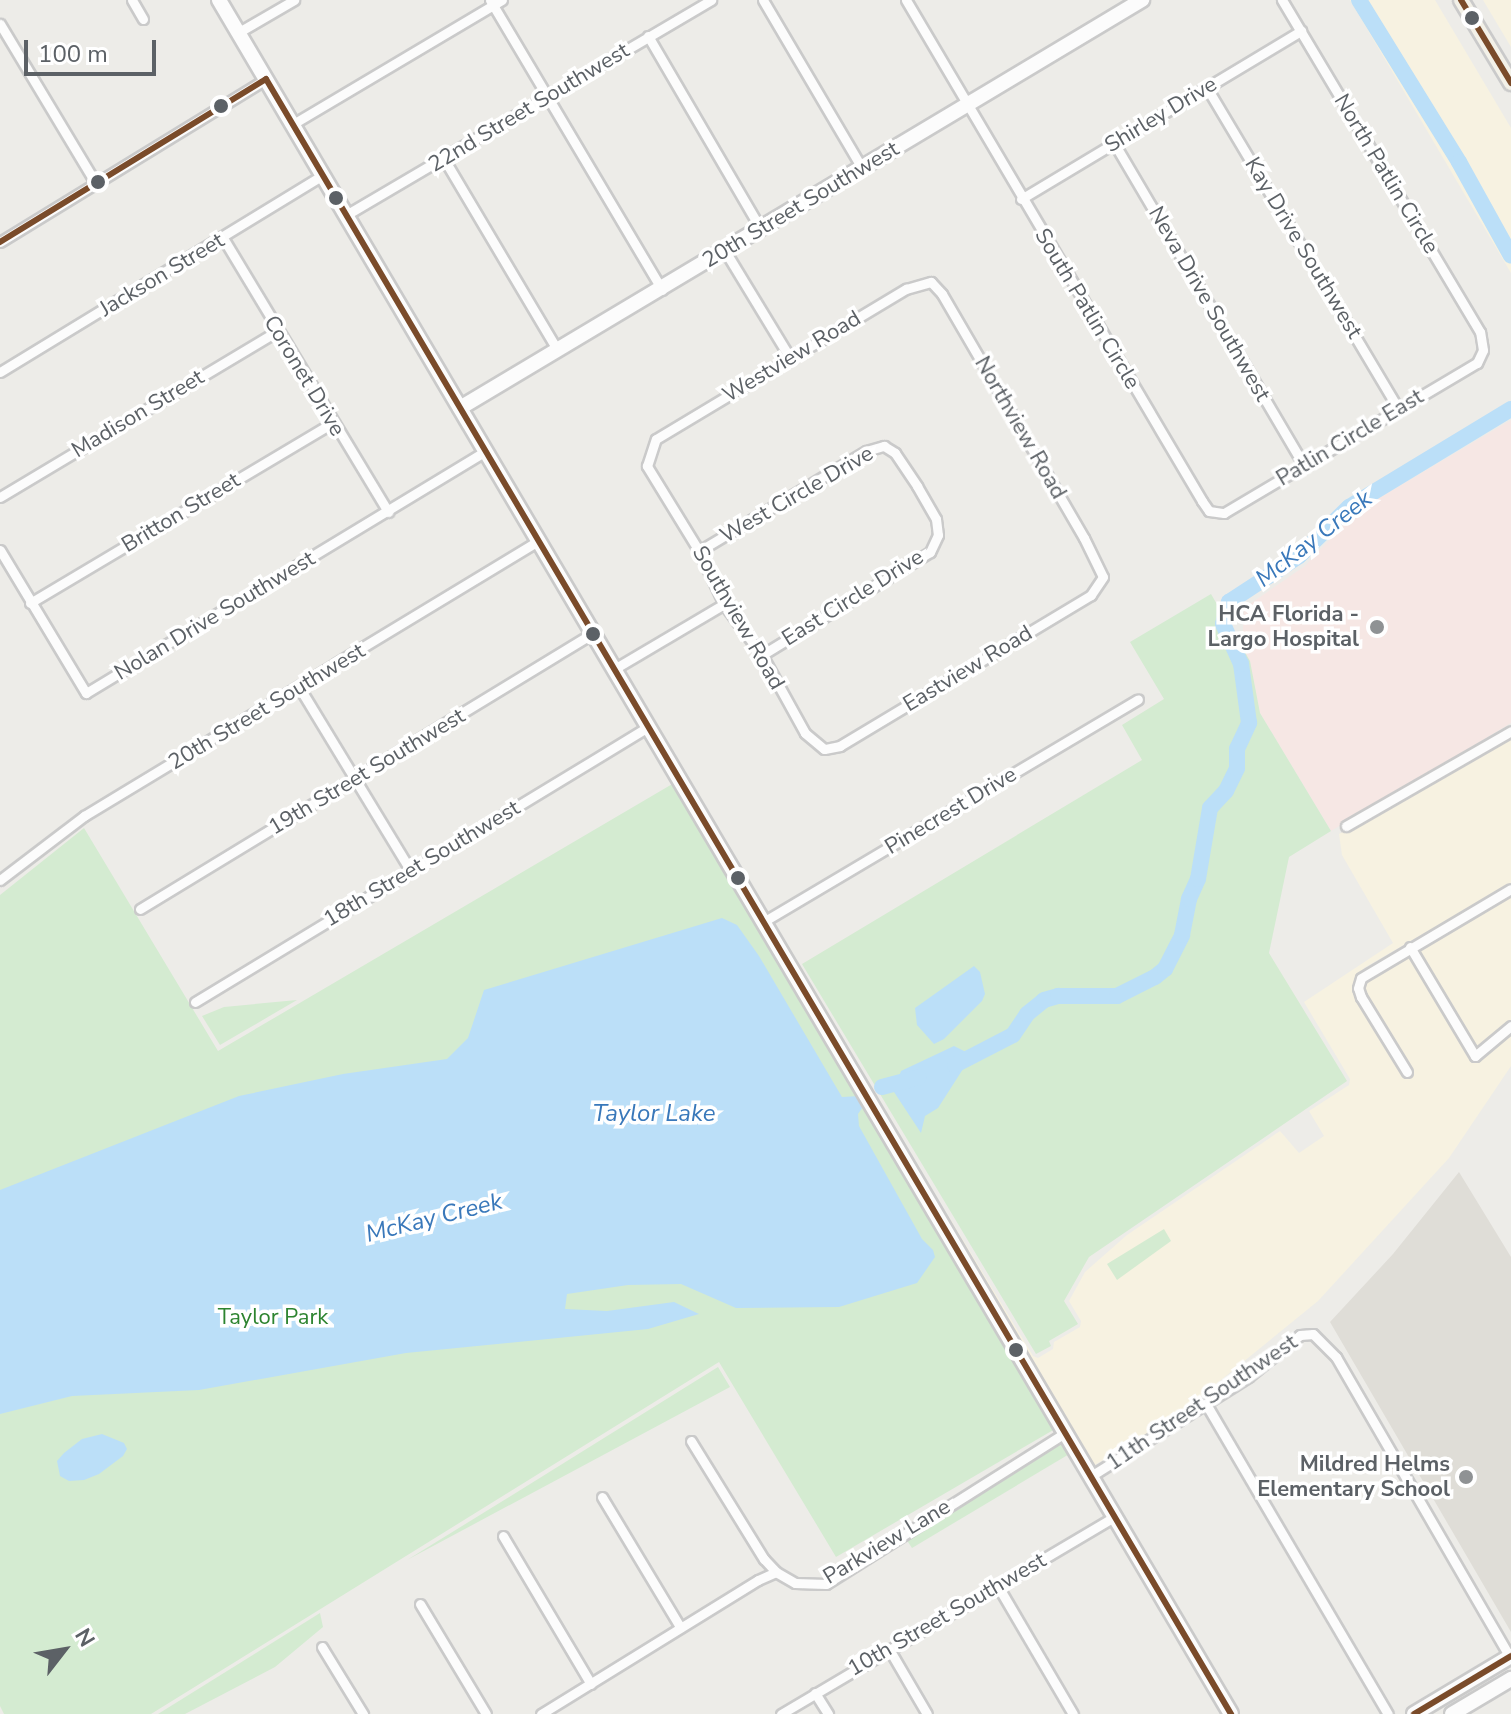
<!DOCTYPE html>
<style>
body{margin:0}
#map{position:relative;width:1511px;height:1714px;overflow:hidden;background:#edece8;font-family:"Nunito Sans",sans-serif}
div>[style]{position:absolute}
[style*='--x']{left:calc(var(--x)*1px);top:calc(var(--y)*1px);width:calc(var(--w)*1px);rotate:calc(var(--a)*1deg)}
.commercial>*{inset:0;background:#f7f2e1}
.education>*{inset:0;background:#dfddd7}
.medical>*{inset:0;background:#f6e7e4}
.green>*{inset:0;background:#d4ebd1}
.water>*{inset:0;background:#bbdff8}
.river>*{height:16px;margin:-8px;padding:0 8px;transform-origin:8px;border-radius:8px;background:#bbdff8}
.roads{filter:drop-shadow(2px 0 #cacaca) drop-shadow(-2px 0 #cacaca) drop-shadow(0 2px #cacaca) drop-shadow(0 -2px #cacaca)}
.street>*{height:9px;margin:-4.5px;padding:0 4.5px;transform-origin:4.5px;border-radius:4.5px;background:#fcfcfc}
.secondary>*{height:14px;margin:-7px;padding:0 7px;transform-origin:7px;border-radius:7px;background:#fcfcfc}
.primary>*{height:14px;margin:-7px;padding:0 7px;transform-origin:7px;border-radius:7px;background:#f3f1e8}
.bus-1>*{height:6px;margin:-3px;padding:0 3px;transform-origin:3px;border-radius:3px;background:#7a4b2a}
.dots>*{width:22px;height:22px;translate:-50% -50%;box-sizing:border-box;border:4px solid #fff;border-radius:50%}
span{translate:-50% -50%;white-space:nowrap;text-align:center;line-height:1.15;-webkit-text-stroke:7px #fff;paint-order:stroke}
.street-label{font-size:22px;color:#5c6166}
.poi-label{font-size:22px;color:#5c6166;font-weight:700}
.right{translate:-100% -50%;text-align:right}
.park-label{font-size:22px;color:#2d8430}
.water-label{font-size:24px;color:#3978ba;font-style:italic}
.north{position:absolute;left:24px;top:1610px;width:80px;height:80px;-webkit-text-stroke:6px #fff;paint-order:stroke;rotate:59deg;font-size:22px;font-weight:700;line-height:32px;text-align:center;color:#5c6166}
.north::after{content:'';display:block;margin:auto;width:28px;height:36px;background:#5c6166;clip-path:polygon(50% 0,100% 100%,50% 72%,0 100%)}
.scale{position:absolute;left:24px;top:40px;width:132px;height:36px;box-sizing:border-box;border:4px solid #5c6166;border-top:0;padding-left:10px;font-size:24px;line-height:28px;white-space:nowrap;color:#5c6166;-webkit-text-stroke:6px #fff;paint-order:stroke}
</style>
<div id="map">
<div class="commercial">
<i style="clip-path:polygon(1350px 0,1435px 0,1511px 128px,1511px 273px)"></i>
<i style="clip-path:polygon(1483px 0,1511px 0,1511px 47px)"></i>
<i style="clip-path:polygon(1511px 736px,1511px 883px,1364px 968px,1352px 986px,1405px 1078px,1413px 1072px,1366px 995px,1363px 984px,1408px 954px,1473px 1063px,1511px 1032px,1511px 1066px,1449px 1158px,1318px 1301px,1173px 1419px,1093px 1466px,945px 1219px,949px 1217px,1033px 1356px,1038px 1358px,1053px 1349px,1054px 1342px,1080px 1327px,1081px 1321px,1069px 1301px,1085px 1272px,1127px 1235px,1280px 1131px,1299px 1153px,1324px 1136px,1309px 1111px,1349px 1085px,1350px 1079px,1304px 1002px,1393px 943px,1342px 855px,1339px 834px)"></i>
<i style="clip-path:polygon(1511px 894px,1511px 1020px,1477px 1049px,1417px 949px)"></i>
</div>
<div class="education">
<i style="clip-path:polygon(1459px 1172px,1511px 1257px,1511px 1632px,1330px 1322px,1393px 1254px)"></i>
</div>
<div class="medical">
<i style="clip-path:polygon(1511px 420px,1511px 723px,1331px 831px,1260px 713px,1250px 661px,1242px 645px,1244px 608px,1305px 566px,1354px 513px)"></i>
</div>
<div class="green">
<i style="clip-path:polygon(1211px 594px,1250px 661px,1260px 713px,1331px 831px,1289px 857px,1269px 953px,1347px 1081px,1089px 1257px,1064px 1301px,1078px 1324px,1049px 1341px,1051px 1346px,1036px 1354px,802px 964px,1142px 760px,1122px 725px,1164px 699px,1130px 642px)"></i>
<i style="clip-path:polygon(674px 783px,1055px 1429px,836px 1557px,719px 1362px,151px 1714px,4px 1714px,0 1706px,0 895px,84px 828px,218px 1051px)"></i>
<i style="clip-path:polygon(297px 1000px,220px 1045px,202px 1016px,224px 1007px)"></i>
<i style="clip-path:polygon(1164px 1229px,1171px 1241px,1117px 1280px,1107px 1264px)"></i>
<i style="clip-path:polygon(718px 1367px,730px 1387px,407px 1560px,501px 1502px)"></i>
<i style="clip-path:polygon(1063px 1440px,1071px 1453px,912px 1548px,906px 1539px)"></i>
<i style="clip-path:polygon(320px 1613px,323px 1627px,275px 1667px,185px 1714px,158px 1714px)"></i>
</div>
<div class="water">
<i style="clip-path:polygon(722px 918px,737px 925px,759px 956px,842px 1097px,860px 1096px,865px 1104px,858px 1114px,859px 1126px,922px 1239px,933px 1250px,935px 1257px,917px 1283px,839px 1307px,736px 1308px,681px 1284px,628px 1285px,567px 1294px,565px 1309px,607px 1311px,674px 1302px,699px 1314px,648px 1329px,406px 1353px,199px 1390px,72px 1396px,0 1414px,0 1190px,239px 1096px,343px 1074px,447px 1059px,468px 1038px,484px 990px)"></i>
<i style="clip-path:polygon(974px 966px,980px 972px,985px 994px,982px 1001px,944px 1039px,934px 1044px,917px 1025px,915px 1008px)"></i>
<i style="clip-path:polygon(954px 1046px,972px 1055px,938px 1108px,925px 1116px,921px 1133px,894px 1092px,901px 1071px)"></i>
<i style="clip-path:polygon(102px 1434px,124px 1443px,127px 1449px,123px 1456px,99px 1474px,84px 1480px,69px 1481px,60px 1476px,57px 1461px,64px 1453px,82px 1439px)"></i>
</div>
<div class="river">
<i style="--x:1359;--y:0;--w:190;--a:58.3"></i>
<i style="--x:1459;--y:162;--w:107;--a:61"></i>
<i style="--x:955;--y:1065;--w:65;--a:-27.3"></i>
<i style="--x:1013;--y:1035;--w:25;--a:-56"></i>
<i style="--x:1027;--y:1014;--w:22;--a:-39"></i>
<i style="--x:1044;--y:1000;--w:15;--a:-16"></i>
<i style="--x:1058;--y:996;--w:59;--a:0"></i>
<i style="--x:1117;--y:996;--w:42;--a:-26.6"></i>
<i style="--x:1155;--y:977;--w:13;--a:-39"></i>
<i style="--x:1165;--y:969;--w:38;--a:-63"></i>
<i style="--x:1182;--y:935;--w:37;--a:-79"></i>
<i style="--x:1189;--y:899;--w:22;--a:-66"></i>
<i style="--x:1198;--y:879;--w:72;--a:-80.4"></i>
<i style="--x:1210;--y:808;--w:23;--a:-47"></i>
<i style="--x:1226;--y:791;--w:25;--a:-64"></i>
<i style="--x:1237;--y:768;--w:19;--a:-90"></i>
<i style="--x:1237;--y:749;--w:29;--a:-65"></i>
<i style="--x:1249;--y:723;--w:60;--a:-97.7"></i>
<i style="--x:1241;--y:664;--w:44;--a:-114.2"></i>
<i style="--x:1223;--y:624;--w:23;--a:-75"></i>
<i style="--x:1229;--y:602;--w:84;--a:-33.3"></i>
<i style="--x:1299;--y:556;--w:70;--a:-44.4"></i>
<i style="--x:1349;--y:507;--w:189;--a:-31.2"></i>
<i style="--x:882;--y:1087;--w:38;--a:-15"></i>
</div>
<div class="roads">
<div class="street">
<i style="--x:132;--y:0;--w:22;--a:60"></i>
<i style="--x:490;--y:0;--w:337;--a:59.3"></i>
<i style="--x:763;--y:0;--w:195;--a:59.5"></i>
<i style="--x:906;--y:0;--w:582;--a:59.42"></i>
<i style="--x:1202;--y:501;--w:12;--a:55"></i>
<i style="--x:1209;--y:511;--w:15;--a:8"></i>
<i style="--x:1224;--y:513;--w:294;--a:-30.7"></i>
<i style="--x:1477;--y:363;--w:14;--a:-65"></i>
<i style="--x:1483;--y:350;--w:18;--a:-99"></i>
<i style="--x:1480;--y:332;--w:387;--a:-120.8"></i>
<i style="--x:0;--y:24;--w:187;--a:59"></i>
<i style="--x:239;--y:32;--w:64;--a:-30.2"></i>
<i style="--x:648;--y:36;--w:224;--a:59.7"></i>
<i style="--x:1207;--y:88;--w:374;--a:59.2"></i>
<i style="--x:293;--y:124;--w:243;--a:-30.7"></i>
<i style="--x:1114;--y:143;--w:375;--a:59.5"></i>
<i style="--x:444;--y:159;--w:223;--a:59.3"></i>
<i style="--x:1021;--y:199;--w:327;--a:-31"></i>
<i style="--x:346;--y:215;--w:424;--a:-30.5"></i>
<i style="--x:223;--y:238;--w:320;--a:58.9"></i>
<i style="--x:0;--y:242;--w:312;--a:-31.5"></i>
<i style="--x:725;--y:251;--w:125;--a:58.7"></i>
<i style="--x:931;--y:282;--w:16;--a:47"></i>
<i style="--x:942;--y:294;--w:282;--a:59.8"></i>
<i style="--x:1084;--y:538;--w:43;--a:64"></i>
<i style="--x:1103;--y:577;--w:22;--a:124"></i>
<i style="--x:1091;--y:595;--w:293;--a:149"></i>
<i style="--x:840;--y:746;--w:16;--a:169"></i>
<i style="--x:824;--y:749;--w:25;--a:-140"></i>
<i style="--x:805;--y:733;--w:89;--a:-118.9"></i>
<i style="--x:762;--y:655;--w:64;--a:-126.7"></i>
<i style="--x:724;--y:604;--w:59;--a:-115.3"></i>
<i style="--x:699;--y:551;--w:100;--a:-121.5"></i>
<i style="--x:647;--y:466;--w:28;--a:-72"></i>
<i style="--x:656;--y:439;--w:292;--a:-31"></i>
<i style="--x:906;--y:289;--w:26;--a:-16"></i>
<i style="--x:0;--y:372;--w:378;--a:-31.4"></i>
<i style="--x:0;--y:497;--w:323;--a:-30.9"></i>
<i style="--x:0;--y:550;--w:167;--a:59"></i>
<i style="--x:86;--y:693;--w:467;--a:-31.2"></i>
<i style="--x:699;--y:551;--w:195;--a:-30.9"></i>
<i style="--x:866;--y:451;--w:19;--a:-16"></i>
<i style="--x:884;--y:446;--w:13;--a:32"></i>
<i style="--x:895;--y:453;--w:40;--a:56"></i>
<i style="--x:917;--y:486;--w:38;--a:60"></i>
<i style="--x:936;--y:519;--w:16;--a:83"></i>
<i style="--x:938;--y:535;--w:19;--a:115"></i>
<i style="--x:930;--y:552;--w:197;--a:148.5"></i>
<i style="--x:30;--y:603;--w:352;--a:-30.8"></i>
<i style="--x:614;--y:669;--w:128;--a:-30.6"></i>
<i style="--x:299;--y:687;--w:215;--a:58.7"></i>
<i style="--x:1346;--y:826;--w:190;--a:-29.9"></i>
<i style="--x:0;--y:880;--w:106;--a:-37.3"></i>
<i style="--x:84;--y:816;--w:531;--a:-31.2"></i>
<i style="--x:140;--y:909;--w:530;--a:-31.35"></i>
<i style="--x:763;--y:922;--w:436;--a:-30.7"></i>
<i style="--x:1410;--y:947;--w:127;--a:59.2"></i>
<i style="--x:1475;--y:1056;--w:47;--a:-39.8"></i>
<i style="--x:195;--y:1002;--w:530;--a:-31.26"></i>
<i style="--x:1407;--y:1072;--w:88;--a:-121.5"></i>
<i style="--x:1361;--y:997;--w:9;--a:-108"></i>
<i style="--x:1358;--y:988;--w:10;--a:-73"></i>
<i style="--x:1361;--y:978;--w:174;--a:-30.7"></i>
<i style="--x:1206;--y:1404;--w:359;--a:59.6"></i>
<i style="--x:691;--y:1441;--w:139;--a:58.3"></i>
<i style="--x:764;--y:1559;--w:18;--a:47"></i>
<i style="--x:1091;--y:1476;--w:186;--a:-32.2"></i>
<i style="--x:1248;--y:1377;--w:67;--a:-38.9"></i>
<i style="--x:1300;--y:1335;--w:13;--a:-4"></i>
<i style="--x:1313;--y:1334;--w:33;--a:45"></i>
<i style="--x:1336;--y:1357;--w:349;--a:59.9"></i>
<i style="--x:602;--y:1497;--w:152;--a:59"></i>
<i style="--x:503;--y:1536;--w:172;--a:59.3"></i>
<i style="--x:999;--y:1588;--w:146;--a:59.6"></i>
<i style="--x:420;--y:1604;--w:128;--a:59"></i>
<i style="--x:322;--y:1647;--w:79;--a:58.5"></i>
<i style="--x:889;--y:1649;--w:75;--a:59.7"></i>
<i style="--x:815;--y:1693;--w:25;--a:58"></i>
<i style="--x:541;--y:1714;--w:255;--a:-31.7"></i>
<i style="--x:758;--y:1580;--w:20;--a:-24"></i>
<i style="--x:776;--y:1572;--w:22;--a:30"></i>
<i style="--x:795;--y:1583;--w:31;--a:2"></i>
<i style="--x:826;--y:1584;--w:283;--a:-32.3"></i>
<i style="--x:781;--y:1714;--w:387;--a:-30.6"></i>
</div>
<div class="secondary">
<i style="--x:219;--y:0;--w:1990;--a:59.44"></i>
<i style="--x:460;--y:408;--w:795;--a:-30.89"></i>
<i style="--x:1414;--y:1714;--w:113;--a:-30.9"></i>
<i style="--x:1452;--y:1714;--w:69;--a:-30.7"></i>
</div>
<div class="primary">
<i style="--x:1461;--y:0;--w:97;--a:58.9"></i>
</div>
</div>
<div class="bus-1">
<i style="--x:1461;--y:0;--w:97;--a:58.9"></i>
<i style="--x:0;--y:242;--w:312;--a:-31.5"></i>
<i style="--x:266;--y:79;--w:1899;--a:59.45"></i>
<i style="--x:1414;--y:1714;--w:113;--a:-30.9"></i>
</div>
<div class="dots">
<i style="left:1472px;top:18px;background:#5c6166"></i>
<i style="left:221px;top:106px;background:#5c6166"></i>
<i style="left:98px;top:182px;background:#5c6166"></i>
<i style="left:336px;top:198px;background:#5c6166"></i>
<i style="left:1377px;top:627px;background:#8f9294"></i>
<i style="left:593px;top:634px;background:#5c6166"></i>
<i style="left:738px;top:878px;background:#5c6166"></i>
<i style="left:1016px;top:1350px;background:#5c6166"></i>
<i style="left:1466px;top:1477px;background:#8f9294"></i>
</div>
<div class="street-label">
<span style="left:529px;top:108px;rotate:-31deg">22nd Street Southwest</span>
<span style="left:1161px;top:115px;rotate:-31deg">Shirley Drive</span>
<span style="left:1386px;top:174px;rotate:59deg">North Patlin Circle</span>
<span style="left:801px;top:205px;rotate:-31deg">20th Street Southwest</span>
<span style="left:1303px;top:248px;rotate:59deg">Kay Drive Southwest</span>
<span style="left:162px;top:275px;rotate:-31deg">Jackson Street</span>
<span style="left:1209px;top:304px;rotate:60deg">Neva Drive Southwest</span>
<span style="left:1087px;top:309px;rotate:59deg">South Patlin Circle</span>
<span style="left:792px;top:357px;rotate:-31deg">Westview Road</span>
<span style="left:304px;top:376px;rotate:59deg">Coronet Drive</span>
<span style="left:138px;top:414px;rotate:-31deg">Madison Street</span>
<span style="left:1020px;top:428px;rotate:60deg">Northview Road</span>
<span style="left:1350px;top:438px;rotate:-31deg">Patlin Circle East</span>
<span style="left:797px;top:495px;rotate:-30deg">West Circle Drive</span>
<span style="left:181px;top:513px;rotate:-31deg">Britton Street</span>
<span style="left:853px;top:598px;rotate:-32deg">East Circle Drive</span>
<span style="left:215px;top:616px;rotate:-31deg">Nolan Drive Southwest</span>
<span style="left:738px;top:618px;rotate:60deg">Southview Road</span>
<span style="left:968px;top:669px;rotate:-31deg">Eastview Road</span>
<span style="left:267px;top:707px;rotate:-31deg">20th Street Southwest</span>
<span style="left:367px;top:772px;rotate:-31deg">19th Street Southwest</span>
<span style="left:951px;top:811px;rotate:-31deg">Pinecrest Drive</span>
<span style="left:422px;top:864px;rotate:-31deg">18th Street Southwest</span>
<span style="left:1202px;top:1403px;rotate:-34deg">11th Street Southwest</span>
<span style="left:887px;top:1542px;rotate:-31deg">Parkview Lane</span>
<span style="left:947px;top:1615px;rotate:-30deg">10th Street Southwest</span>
</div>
<div class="poi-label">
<span class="right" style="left:1359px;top:627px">HCA Florida -<br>Largo Hospital</span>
<span class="right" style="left:1450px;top:1477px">Mildred Helms<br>Elementary School</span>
</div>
<div class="park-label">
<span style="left:273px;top:1318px">Taylor Park</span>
</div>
<div class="water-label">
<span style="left:1314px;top:539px;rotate:-38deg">McKay Creek</span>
<span style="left:654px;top:1114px">Taylor Lake</span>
<span style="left:434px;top:1218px;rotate:-14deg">McKay Creek</span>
</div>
<div class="north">N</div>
<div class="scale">100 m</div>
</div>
